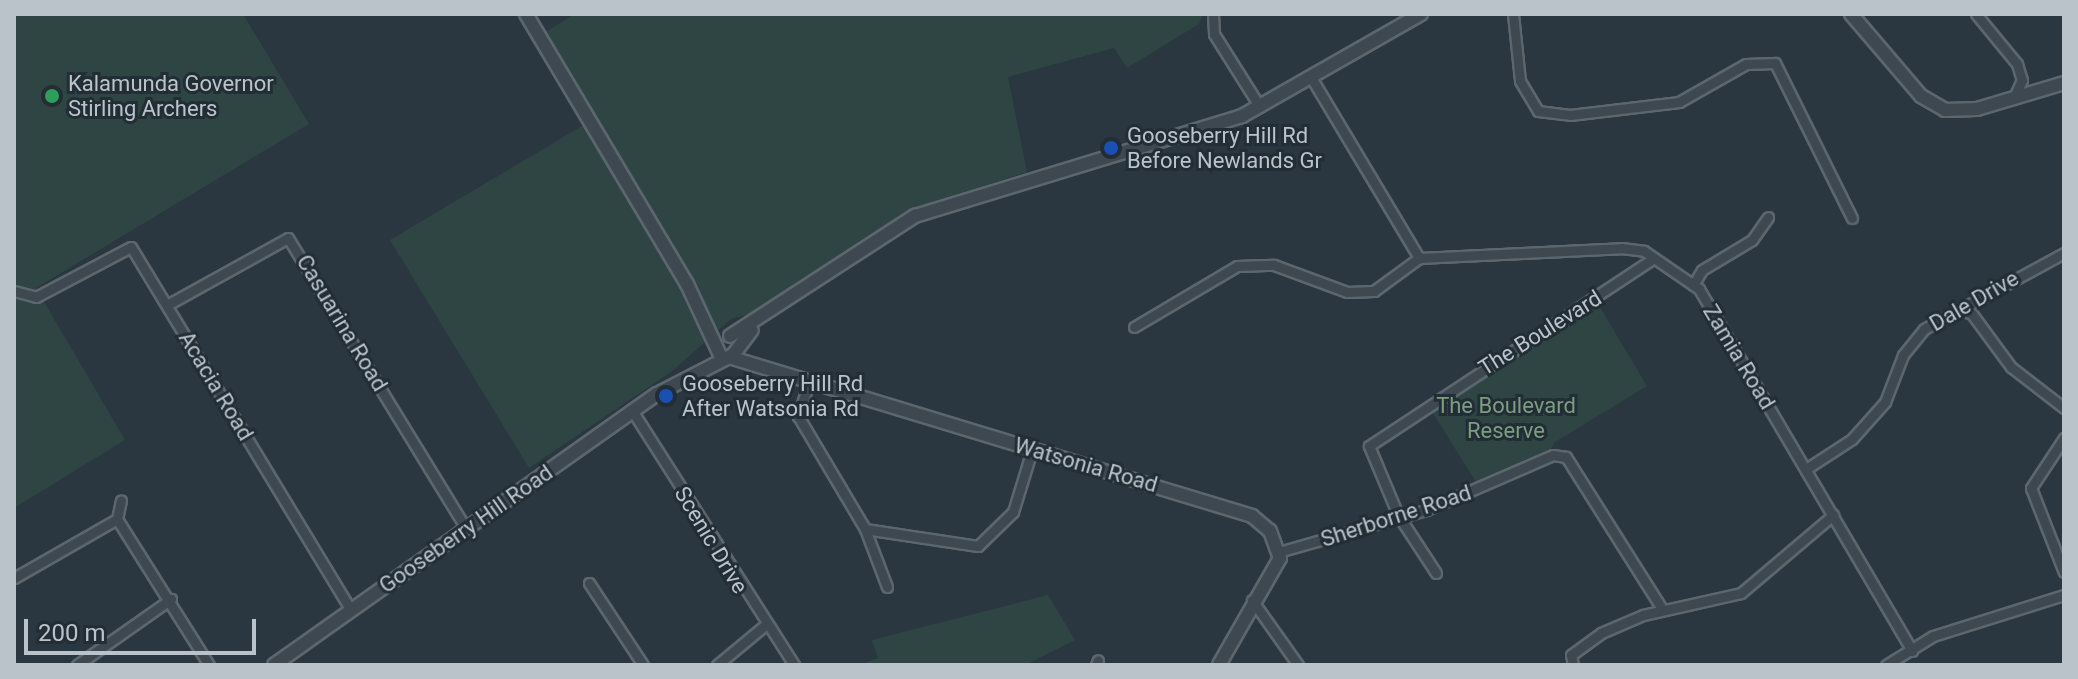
<!DOCTYPE html>
<style>
body{margin:0}
#map{position:relative;width:2078px;height:679px;overflow:hidden;background:#2a3640;font-family:Roboto,sans-serif}
div>[style]{position:absolute}
[style*='--x']{left:calc(var(--x)*1px);top:calc(var(--y)*1px);width:calc(var(--w)*1px);rotate:calc(var(--a)*1deg)}
.green>*{inset:0;background:#2f4543}
.roads{filter:drop-shadow(2px 0 #5c666e) drop-shadow(-2px 0 #5c666e) drop-shadow(0 2px #5c666e) drop-shadow(0 -2px #5c666e)}
.minor>*{height:9px;margin:-4.5px;padding:0 4.5px;transform-origin:4.5px;border-radius:4.5px;background:#3e4850}
.tertiary>*{height:12px;margin:-6px;padding:0 6px;transform-origin:6px;border-radius:6px;background:#3e4850}
.dots>*{width:22px;height:22px;translate:-50% -50%;box-sizing:border-box;border:4px solid #222d36;border-radius:50%}
span{translate:-50% -50%;white-space:nowrap;text-align:center;line-height:1.15;-webkit-text-stroke:6px #222d36;paint-order:stroke}
.poi-label{font-size:22px;color:#bbc3ca}
.left{translate:0 -50%;text-align:left}
.street-label{font-size:22px;color:#bbc3ca}
.park-label{font-size:22px;color:#7b9e7f}
.frame{position:absolute;inset:0;border:16px solid #bbc3ca;pointer-events:none}
.scale{position:absolute;left:24px;top:619px;width:232px;height:36px;box-sizing:border-box;border:4px solid #bbc3ca;border-top:0;padding-left:10px;font-size:24px;line-height:28px;white-space:nowrap;color:#bbc3ca;-webkit-text-stroke:6px #222d36;paint-order:stroke}
</style>
<div id="map">
<div class="green">
<i style="clip-path:polygon(14px 14px,243px 14px,309px 124px,36px 288px,125px 440px,14px 508px)"></i>
<i style="clip-path:polygon(574px 14px,1203px 14px,1199px 24px,1127px 68px,1114px 48px,1008px 77px,1027px 172px,910px 209px,763px 310px,731px 319px,671px 372px,529px 468px,390px 240px,597px 117px,546px 32px)"></i>
<i style="clip-path:polygon(1595px 299px,1647px 386px,1555px 442px,1544px 460px,1480px 488px,1427px 404px)"></i>
<i style="clip-path:polygon(1048px 595px,1075px 640px,1025px 665px,860px 665px,878px 658px,872px 640px)"></i>
</div>
<div class="roads">
<div class="minor">
<i style="--x:1213;--y:14;--w:20;--a:87"></i>
<i style="--x:1214;--y:34;--w:86;--a:57.8"></i>
<i style="--x:1513;--y:14;--w:67;--a:84"></i>
<i style="--x:1520;--y:81;--w:35;--a:59"></i>
<i style="--x:1538;--y:111;--w:32;--a:7"></i>
<i style="--x:1570;--y:115;--w:110;--a:-6.8"></i>
<i style="--x:1679;--y:102;--w:77;--a:-29.6"></i>
<i style="--x:1746;--y:64;--w:29;--a:-2"></i>
<i style="--x:1775;--y:63;--w:173;--a:63.6"></i>
<i style="--x:1976;--y:14;--w:65;--a:50.6"></i>
<i style="--x:2017;--y:64;--w:17;--a:73"></i>
<i style="--x:2022;--y:80;--w:21;--a:115"></i>
<i style="--x:1312;--y:79;--w:209;--a:59.1"></i>
<i style="--x:1419;--y:258;--w:202;--a:-2.8"></i>
<i style="--x:1621;--y:248;--w:23;--a:7"></i>
<i style="--x:1644;--y:251;--w:67;--a:34.6"></i>
<i style="--x:1699;--y:289;--w:420;--a:59.5"></i>
<i style="--x:1693;--y:285;--w:17;--a:-59"></i>
<i style="--x:1702;--y:270;--w:58;--a:-31"></i>
<i style="--x:1752;--y:240;--w:28;--a:-55"></i>
<i style="--x:14;--y:291;--w:23;--a:15"></i>
<i style="--x:36;--y:297;--w:107;--a:-27.8"></i>
<i style="--x:131;--y:247;--w:424;--a:58.8"></i>
<i style="--x:167;--y:305;--w:138;--a:-29"></i>
<i style="--x:288;--y:238;--w:341;--a:58.5"></i>
<i style="--x:1961;--y:310;--w:12;--a:20"></i>
<i style="--x:1972;--y:314;--w:66;--a:53.7"></i>
<i style="--x:2011;--y:367;--w:67;--a:37.7"></i>
<i style="--x:1134;--y:327;--w:120;--a:-30.6"></i>
<i style="--x:1237;--y:266;--w:37;--a:-2"></i>
<i style="--x:1274;--y:265;--w:78;--a:20.3"></i>
<i style="--x:1347;--y:292;--w:27;--a:-2"></i>
<i style="--x:1374;--y:291;--w:56;--a:-36.3"></i>
<i style="--x:808;--y:385;--w:33;--a:108"></i>
<i style="--x:798;--y:416;--w:131;--a:59.3"></i>
<i style="--x:865;--y:529;--w:114;--a:8.6"></i>
<i style="--x:978;--y:546;--w:49;--a:-44.2"></i>
<i style="--x:1013;--y:512;--w:65;--a:-73"></i>
<i style="--x:633;--y:412;--w:300;--a:57.5"></i>
<i style="--x:2064;--y:438;--w:60;--a:123.4"></i>
<i style="--x:2031;--y:488;--w:90;--a:68.6"></i>
<i style="--x:1806;--y:469;--w:55;--a:-33.1"></i>
<i style="--x:1852;--y:439;--w:50;--a:-48.3"></i>
<i style="--x:1885;--y:402;--w:50;--a:-69"></i>
<i style="--x:1903;--y:355;--w:33;--a:-51"></i>
<i style="--x:1924;--y:329;--w:159;--a:-28.5"></i>
<i style="--x:117;--y:519;--w:19;--a:-78"></i>
<i style="--x:865;--y:529;--w:62;--a:69.2"></i>
<i style="--x:1282;--y:551;--w:150;--a:-15.9"></i>
<i style="--x:1426;--y:510;--w:138;--a:-23.4"></i>
<i style="--x:1553;--y:455;--w:13;--a:9"></i>
<i style="--x:1566;--y:457;--w:180;--a:57.7"></i>
<i style="--x:1436;--y:573;--w:69;--a:-123.2"></i>
<i style="--x:1398;--y:515;--w:75;--a:-112.8"></i>
<i style="--x:1369;--y:446;--w:341;--a:-33.4"></i>
<i style="--x:14;--y:578;--w:119;--a:-29.8"></i>
<i style="--x:117;--y:519;--w:173;--a:57.8"></i>
<i style="--x:589;--y:583;--w:98;--a:56.6"></i>
<i style="--x:1252;--y:600;--w:80;--a:54.7"></i>
<i style="--x:77;--y:665;--w:115;--a:-35.1"></i>
<i style="--x:717;--y:665;--w:61;--a:-39.7"></i>
<i style="--x:1096;--y:665;--w:5;--a:-68"></i>
<i style="--x:1573;--y:665;--w:10;--a:-101"></i>
<i style="--x:1571;--y:655;--w:37;--a:-36"></i>
<i style="--x:1601;--y:633;--w:46;--a:-23.2"></i>
<i style="--x:1643;--y:615;--w:100;--a:-12.7"></i>
<i style="--x:1741;--y:593;--w:121;--a:-40.3"></i>
<i style="--x:1886;--y:665;--w:55;--a:-31.7"></i>
<i style="--x:1933;--y:636;--w:137;--a:-17.4"></i>
</div>
<div class="tertiary">
<i style="--x:526;--y:14;--w:314;--a:59.2"></i>
<i style="--x:687;--y:284;--w:81;--a:65"></i>
<i style="--x:1851;--y:14;--w:108;--a:49.5"></i>
<i style="--x:1921;--y:96;--w:28;--a:30"></i>
<i style="--x:1945;--y:110;--w:32;--a:-2"></i>
<i style="--x:1977;--y:109;--w:91;--a:-16.6"></i>
<i style="--x:730;--y:336;--w:221;--a:-33"></i>
<i style="--x:915;--y:216;--w:342;--a:-17"></i>
<i style="--x:1242;--y:116;--w:206;--a:-29.7"></i>
<i style="--x:729;--y:357;--w:547;--a:16.91"></i>
<i style="--x:1252;--y:516;--w:23;--a:40"></i>
<i style="--x:1270;--y:531;--w:29;--a:70"></i>
<i style="--x:1280;--y:558;--w:123;--a:119.7"></i>
<i style="--x:274;--y:665;--w:469;--a:-35.3"></i>
<i style="--x:657;--y:394;--w:85;--a:-27.2"></i>
<i style="--x:733;--y:355;--w:31;--a:-53"></i>
</div>
</div>
<div class="dots">
<i style="left:52px;top:96px;background:#2e9e5b"></i>
<i style="left:1111px;top:148px;background:#1a4fb4"></i>
<i style="left:666px;top:396px;background:#1a4fb4"></i>
</div>
<div class="poi-label">
<span class="left" style="left:68px;top:96px">Kalamunda Governor<br>Stirling Archers</span>
<span class="left" style="left:1127px;top:148px">Gooseberry Hill Rd<br>Before Newlands Gr</span>
<span class="left" style="left:682px;top:396px">Gooseberry Hill Rd<br>After Watsonia Rd</span>
</div>
<div class="street-label">
<span style="left:1974px;top:301px;rotate:-30deg">Dale Drive</span>
<span style="left:342px;top:323px;rotate:59deg">Casuarina Road</span>
<span style="left:1540px;top:333px;rotate:-32deg">The Boulevard</span>
<span style="left:1739px;top:357px;rotate:59deg">Zamia Road</span>
<span style="left:216px;top:386px;rotate:59deg">Acacia Road</span>
<span style="left:1086px;top:465px;rotate:16deg">Watsonia Road</span>
<span style="left:1396px;top:516px;rotate:-18deg">Sherborne Road</span>
<span style="left:466px;top:529px;rotate:-35deg">Gooseberry Hill Road</span>
<span style="left:711px;top:540px;rotate:59deg">Scenic Drive</span>
</div>
<div class="park-label">
<span style="left:1506px;top:418px">The Boulevard<br>Reserve</span>
</div>
<div class="frame"></div>
<div class="scale">200 m</div>
</div>
